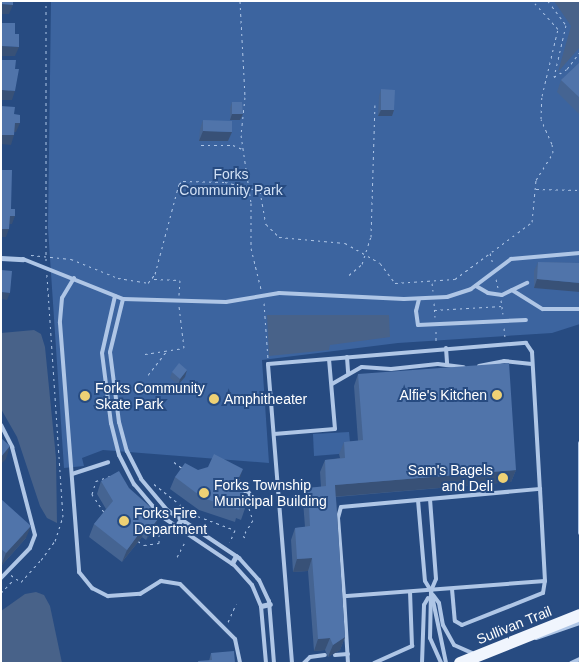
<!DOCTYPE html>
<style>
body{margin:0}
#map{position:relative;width:581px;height:664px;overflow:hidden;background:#274b81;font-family:Helvetica,sans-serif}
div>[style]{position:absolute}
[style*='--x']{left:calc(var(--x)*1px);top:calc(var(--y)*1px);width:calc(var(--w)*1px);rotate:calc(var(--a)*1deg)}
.green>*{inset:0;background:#3c649f}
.water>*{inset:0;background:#486289}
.path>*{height:1px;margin-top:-0.5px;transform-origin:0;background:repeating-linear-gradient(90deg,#afc6e6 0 2.5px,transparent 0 6.5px)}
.service>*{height:4px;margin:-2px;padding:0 2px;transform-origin:2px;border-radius:2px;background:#afc6e6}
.pedestrian>*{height:4.5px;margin:-2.25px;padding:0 2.25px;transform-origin:2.25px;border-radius:2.25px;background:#afc6e6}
.pedestrian>.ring{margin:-2.25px;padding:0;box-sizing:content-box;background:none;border:4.5px solid #afc6e6;border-radius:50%}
.minor>*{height:5px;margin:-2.5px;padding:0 2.5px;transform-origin:2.5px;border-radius:2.5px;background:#afc6e6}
.primary>*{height:12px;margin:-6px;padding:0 6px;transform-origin:6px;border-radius:6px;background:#f0f5fd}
.wall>*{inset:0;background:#456492}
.shaded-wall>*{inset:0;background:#385177}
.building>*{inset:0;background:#5074aa}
.dots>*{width:14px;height:14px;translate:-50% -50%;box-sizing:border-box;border:2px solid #274b81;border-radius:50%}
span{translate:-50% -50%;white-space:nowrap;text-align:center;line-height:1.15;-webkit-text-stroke:4px #274b81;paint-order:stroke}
.park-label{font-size:14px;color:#d2e1f5}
.poi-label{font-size:14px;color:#fff}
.left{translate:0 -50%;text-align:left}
.right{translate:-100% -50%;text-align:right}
.street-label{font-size:14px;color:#fff}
.frame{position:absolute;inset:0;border:2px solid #fff;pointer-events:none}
</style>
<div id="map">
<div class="green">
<i style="clip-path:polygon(51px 1px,580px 1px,580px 324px,552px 333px,398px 343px,262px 360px,269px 463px,103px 450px,82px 458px,84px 466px,64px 468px,48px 228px)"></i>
<i style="clip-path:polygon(349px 432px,351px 453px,314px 456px,313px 434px)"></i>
</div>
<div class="water">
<i style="clip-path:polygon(554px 1px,580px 1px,580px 47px,558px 72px,571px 26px)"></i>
<i style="clip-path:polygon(267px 315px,389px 315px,390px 337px,330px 345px,329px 350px,269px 356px)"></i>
<i style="clip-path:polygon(34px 330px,41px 334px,45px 347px,56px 458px,57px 523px,47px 518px,40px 506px,17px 437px,1px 409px,1px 333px)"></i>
<i style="clip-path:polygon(36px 592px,44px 595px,50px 606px,62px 663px,1px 663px,1px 611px,25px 594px)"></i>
</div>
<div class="path">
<i style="--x:240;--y:1;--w:96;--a:87"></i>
<i style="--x:245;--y:97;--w:38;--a:96"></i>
<i style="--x:241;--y:135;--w:69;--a:81.6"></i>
<i style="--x:251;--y:203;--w:45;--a:90"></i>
<i style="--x:251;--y:248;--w:42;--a:76.3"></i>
<i style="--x:548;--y:1;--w:30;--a:53"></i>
<i style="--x:566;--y:25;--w:53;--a:103"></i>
<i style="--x:554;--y:77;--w:15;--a:-32"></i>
<i style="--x:567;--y:69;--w:21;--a:-53"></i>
<i style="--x:201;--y:145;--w:32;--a:0"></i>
<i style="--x:233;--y:145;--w:10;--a:24"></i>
<i style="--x:536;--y:189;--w:44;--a:1.3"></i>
<i style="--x:490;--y:253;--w:11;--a:75"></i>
<i style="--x:31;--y:255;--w:40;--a:5.7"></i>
<i style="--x:71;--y:259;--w:51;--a:22"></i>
<i style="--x:118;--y:278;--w:30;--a:9"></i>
<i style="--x:148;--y:283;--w:11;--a:-52"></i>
<i style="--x:155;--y:274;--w:93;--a:-75.1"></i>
<i style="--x:179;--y:184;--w:5;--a:-37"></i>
<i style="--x:183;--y:181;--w:42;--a:1.4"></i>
<i style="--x:225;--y:182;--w:36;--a:14"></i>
<i style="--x:260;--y:191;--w:34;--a:80"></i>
<i style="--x:266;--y:224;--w:18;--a:45"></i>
<i style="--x:279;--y:237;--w:66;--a:5.2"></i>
<i style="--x:345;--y:243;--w:40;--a:29.7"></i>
<i style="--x:380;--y:263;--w:25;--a:53"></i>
<i style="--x:395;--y:283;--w:60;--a:-3.8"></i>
<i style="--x:455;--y:279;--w:96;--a:-36.5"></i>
<i style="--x:532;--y:222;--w:42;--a:-84.6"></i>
<i style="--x:536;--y:180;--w:32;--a:-58"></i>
<i style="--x:553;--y:153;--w:9;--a:-96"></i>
<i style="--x:552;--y:144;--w:27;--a:-114"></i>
<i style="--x:541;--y:119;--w:23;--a:-88"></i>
<i style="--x:542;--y:96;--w:69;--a:-76.6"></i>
<i style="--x:558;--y:29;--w:38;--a:-132"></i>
<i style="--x:46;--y:261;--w:260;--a:-90"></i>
<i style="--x:349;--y:275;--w:17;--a:-40"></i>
<i style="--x:362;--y:264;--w:28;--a:-72"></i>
<i style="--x:371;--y:237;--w:132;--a:-88.3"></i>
<i style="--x:154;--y:279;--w:26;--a:2"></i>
<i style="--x:180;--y:280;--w:15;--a:94"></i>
<i style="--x:496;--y:279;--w:9;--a:77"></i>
<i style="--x:432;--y:283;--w:8;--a:83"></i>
<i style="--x:501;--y:300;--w:14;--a:82"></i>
<i style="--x:264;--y:303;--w:56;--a:85.9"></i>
<i style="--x:434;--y:303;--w:14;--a:86"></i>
<i style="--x:434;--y:310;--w:68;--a:-3.4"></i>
<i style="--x:504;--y:328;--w:10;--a:84"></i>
<i style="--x:436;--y:331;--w:12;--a:90"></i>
<i style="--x:145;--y:354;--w:39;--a:-9"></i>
<i style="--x:184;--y:348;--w:42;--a:-96.8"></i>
<i style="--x:148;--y:375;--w:29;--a:-52"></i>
<i style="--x:174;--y:462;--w:10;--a:37"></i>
<i style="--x:239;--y:479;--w:13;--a:72"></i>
<i style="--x:154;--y:484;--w:48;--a:38.3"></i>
<i style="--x:192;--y:514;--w:46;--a:20.4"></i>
<i style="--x:235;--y:530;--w:13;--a:113"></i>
<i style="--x:247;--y:502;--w:19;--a:72"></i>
<i style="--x:253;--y:520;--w:19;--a:122"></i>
<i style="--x:243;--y:536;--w:6;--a:31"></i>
<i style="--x:104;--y:512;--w:22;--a:-124"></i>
<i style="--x:92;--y:494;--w:14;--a:-73"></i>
<i style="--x:96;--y:481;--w:20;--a:-20"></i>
<i style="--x:138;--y:541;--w:7;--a:34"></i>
<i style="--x:144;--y:545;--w:15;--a:-8"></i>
<i style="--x:159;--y:543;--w:16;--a:-90"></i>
<i style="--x:159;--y:527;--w:6;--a:-135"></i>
<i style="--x:177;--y:557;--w:19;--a:-62"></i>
<i style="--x:11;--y:575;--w:12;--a:35"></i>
<i style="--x:21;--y:582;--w:30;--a:-48"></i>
<i style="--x:41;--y:560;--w:24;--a:-54"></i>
<i style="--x:55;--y:541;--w:25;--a:-72"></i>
<i style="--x:63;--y:517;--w:243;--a:-93.8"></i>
<i style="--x:1;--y:593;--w:19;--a:-47"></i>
<i style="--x:228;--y:622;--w:20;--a:-66"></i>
</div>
<div class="service">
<i style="--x:23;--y:259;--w:108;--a:21.8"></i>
<i style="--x:123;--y:299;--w:103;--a:1.7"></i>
<i style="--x:226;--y:302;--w:54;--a:-9.6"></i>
<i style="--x:279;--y:293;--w:125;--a:2.7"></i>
<i style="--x:404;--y:299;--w:43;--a:-2.7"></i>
<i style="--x:447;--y:297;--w:25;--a:-18"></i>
<i style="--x:471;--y:289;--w:50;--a:-36.9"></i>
<i style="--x:511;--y:259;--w:69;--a:-5"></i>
<i style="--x:74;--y:278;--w:23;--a:121"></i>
<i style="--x:62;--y:298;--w:25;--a:95"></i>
<i style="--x:60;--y:323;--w:250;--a:85.6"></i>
<i style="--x:79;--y:572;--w:21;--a:51"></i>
<i style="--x:92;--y:588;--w:18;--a:27"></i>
<i style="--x:108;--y:596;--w:32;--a:-4"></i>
<i style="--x:140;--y:594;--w:25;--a:-32"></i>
<i style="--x:161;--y:581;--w:19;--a:9"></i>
<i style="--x:180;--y:584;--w:78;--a:45"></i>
<i style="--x:235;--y:639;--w:25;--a:78"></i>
<i style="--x:476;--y:286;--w:14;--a:30"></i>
<i style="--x:488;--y:293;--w:14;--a:8"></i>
<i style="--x:502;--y:295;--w:28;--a:-26"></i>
<i style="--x:512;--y:290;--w:36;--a:32"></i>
<i style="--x:543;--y:309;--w:37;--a:0"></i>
<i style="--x:115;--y:296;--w:58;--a:102.8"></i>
<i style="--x:102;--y:353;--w:71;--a:82.7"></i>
<i style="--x:111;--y:423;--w:33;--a:76"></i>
<i style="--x:119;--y:455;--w:33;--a:63"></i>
<i style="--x:134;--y:484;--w:42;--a:49.8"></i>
<i style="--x:161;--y:516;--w:88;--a:33.9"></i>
<i style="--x:234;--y:565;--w:27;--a:48"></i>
<i style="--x:252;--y:585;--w:23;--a:67"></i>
<i style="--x:261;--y:606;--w:57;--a:85"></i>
<i style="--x:123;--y:299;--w:55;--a:103.8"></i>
<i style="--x:110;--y:352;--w:71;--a:82.7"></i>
<i style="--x:119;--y:422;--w:30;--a:75"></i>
<i style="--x:127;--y:451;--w:31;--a:63"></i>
<i style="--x:141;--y:479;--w:40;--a:50"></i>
<i style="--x:167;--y:510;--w:87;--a:33.7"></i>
<i style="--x:239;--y:558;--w:30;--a:48"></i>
<i style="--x:259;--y:580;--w:23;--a:65"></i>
<i style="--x:269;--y:601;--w:62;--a:85.4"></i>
<i style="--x:419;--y:299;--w:12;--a:104"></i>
<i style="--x:416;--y:311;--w:14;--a:82"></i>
<i style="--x:418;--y:325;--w:108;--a:-2.7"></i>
<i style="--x:446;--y:348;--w:16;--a:86"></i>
<i style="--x:347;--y:357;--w:16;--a:86"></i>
<i style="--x:479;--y:366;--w:25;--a:-11"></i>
<i style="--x:504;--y:361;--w:28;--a:6"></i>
<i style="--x:332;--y:384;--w:34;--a:-30"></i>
<i style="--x:362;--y:367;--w:29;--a:4"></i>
<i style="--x:391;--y:369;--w:47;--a:-6.1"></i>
<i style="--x:438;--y:364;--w:26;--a:7"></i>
<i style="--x:1;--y:425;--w:25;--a:63"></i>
<i style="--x:12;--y:447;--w:91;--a:75.4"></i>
<i style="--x:35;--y:535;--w:14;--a:111"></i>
<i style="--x:30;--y:548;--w:42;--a:134"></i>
<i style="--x:274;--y:434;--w:61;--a:-4.7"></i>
<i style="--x:335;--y:429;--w:70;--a:-94.9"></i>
<i style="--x:580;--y:443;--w:90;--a:90"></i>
<i style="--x:72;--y:474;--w:38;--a:-18"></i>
<i style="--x:540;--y:489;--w:92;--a:86.9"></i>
<i style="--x:545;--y:581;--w:202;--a:175.7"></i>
<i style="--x:344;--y:596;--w:78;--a:-94.4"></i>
<i style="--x:338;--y:518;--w:11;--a:-75"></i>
<i style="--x:341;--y:507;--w:200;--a:-5.2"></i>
<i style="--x:430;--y:499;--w:80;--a:85.7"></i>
<i style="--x:436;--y:579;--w:13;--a:113"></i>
<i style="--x:431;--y:591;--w:74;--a:78.2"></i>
<i style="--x:418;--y:500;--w:81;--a:85.1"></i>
<i style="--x:425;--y:581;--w:12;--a:59"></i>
<i style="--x:431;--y:591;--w:47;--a:91.2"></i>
<i style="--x:430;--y:638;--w:27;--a:66"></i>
<i style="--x:452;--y:589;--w:32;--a:85"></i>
<i style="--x:455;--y:621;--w:8;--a:30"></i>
<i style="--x:462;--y:625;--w:87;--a:-21.6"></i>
<i style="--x:543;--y:593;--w:12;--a:-81"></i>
<i style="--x:433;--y:595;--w:10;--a:53"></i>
<i style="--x:439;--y:603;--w:22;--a:80"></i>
<i style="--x:443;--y:625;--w:23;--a:61"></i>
<i style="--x:454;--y:645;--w:20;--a:24"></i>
<i style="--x:344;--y:596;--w:67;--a:86.6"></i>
<i style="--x:536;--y:638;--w:46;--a:-18.8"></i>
<i style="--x:335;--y:655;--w:13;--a:-4"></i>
<i style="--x:292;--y:663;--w:300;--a:-94.6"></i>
<i style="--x:268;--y:364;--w:259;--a:-4.7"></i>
<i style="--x:526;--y:343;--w:11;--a:56"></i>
<i style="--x:532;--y:352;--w:137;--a:86.7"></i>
<i style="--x:304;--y:663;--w:8;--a:-45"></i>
<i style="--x:310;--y:657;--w:15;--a:-8"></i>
<i style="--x:374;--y:663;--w:42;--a:-24.1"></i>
<i style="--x:412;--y:646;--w:54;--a:-92.1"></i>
<i style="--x:422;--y:663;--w:58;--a:-88"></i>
<i style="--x:424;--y:605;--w:8;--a:-60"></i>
<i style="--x:571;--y:663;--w:10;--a:-24"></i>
</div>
<div class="pedestrian">
<i class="ring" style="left:241px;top:491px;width:5.5px;height:5.5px"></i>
</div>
<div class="minor">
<i style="--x:1;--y:258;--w:22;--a:3"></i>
<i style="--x:175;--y:528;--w:9;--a:-54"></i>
<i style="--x:232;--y:563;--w:8;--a:-60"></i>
<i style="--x:261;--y:606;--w:9;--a:-13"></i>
</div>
<div class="primary">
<i style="--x:460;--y:663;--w:129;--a:-21.8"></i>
</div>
<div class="wall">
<i style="clip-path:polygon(2px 60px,12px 100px,1px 100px,1px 63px)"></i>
<i style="clip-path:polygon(580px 62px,580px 115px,557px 92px,561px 80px)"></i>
<i style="clip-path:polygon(381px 89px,394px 110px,392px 116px,378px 116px,379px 96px)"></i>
<i style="clip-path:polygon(232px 102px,243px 114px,240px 120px,230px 120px,230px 108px)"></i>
<i style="clip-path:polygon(203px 120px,228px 141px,199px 141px,200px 129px)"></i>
<i style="clip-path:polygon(538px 262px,580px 263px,534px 288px,534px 271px)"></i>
<i style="clip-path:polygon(172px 372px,185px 377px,178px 385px,170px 378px)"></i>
<i style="clip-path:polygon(358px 374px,516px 470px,511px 482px,336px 497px,345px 637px,340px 650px,328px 657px,325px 650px,314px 651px,308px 571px,293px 572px,291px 540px,295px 528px,305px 527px,303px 501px,308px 488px,321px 487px,320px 472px,325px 460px,340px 458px,339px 454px,344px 442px,358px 441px,354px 386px)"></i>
<i style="clip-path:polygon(198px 470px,239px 481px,236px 488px,243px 495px,249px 497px,241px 520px,236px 518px,235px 522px,199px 510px,170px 489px,175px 477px)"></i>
<i style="clip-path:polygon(101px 481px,154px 516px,153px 531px,146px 540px,142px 537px,122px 562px,89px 537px,94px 524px,106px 509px,97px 494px)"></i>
<i style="clip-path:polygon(1px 499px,26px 538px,1px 566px)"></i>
<i style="clip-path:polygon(211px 653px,235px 663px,198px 663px,198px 661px,209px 661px)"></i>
</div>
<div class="shaded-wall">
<i style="clip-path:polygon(1px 4px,13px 5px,9px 14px,1px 14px)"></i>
<i style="clip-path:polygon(1px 46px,19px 47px,15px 56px,1px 56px)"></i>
<i style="clip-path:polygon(2px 90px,15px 91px,12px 100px,1px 100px)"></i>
<i style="clip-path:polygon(381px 110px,394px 110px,392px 116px,378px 116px)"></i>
<i style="clip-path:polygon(232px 114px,243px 114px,240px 120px,230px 120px)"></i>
<i style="clip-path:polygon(15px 123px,20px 123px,16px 132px,11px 132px)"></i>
<i style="clip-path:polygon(203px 131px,232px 132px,228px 141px,199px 141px)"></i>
<i style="clip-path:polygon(1px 135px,14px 135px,11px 145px,1px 144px)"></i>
<i style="clip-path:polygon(10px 216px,15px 216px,12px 224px,7px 224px)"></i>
<i style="clip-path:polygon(1px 229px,9px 229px,6px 237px,1px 237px)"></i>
<i style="clip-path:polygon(537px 279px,580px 283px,580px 292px,534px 288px)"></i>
<i style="clip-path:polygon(1px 292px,10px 293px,7px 300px,1px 299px)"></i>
<i style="clip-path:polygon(187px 370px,185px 377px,178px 385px,180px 379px)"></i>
<i style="clip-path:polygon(10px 446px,6px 459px,1px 464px,1px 457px)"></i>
<i style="clip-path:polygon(243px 469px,239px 481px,230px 500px,234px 488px)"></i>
<i style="clip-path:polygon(516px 470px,511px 482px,331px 497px,335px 485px)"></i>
<i style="clip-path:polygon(158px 519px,153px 531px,146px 540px,151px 528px)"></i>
<i style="clip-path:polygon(146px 524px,142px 537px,122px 562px,127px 550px)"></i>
<i style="clip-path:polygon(31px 526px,26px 538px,1px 566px,6px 553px)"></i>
<i style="clip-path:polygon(312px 558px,308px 571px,293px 572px,297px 559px)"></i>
<i style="clip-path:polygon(345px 637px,340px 650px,328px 657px,333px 645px)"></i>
<i style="clip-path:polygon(330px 638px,325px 650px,314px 651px,318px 639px)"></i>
</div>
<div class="building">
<i style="clip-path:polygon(1px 1px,13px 1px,13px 5px,1px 4px)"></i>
<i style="clip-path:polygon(1px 23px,15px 23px,15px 34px,19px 34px,19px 47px,1px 46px)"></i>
<i style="clip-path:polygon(2px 60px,16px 60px,15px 69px,19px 69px,15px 91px,2px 90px)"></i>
<i style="clip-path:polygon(580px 62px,580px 98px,561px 80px)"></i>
<i style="clip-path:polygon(381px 89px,395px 90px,394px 110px,381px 110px)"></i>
<i style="clip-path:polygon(232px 102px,242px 102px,243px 114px,232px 114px)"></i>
<i style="clip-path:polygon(1px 106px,15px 107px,14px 114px,20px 115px,20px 123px,15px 123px,14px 135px,1px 135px)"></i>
<i style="clip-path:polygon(203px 120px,232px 121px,232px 132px,203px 131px)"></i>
<i style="clip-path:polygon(1px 170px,12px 170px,11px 209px,15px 209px,15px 216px,10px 216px,9px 229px,1px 229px)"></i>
<i style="clip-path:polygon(538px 262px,580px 263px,580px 283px,537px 279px)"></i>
<i style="clip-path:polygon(1px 270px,12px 271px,10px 293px,1px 292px)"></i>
<i style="clip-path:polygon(179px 363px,187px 370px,180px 379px,172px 372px)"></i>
<i style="clip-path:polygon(509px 363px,516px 470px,335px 485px,345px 637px,333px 645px,330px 638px,318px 639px,312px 558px,297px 559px,295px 528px,310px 526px,308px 488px,326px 486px,325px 460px,345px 458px,344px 442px,363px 440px,358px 374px)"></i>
<i style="clip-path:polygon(1px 438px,10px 446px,1px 457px)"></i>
<i style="clip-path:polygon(214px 454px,243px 469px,234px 488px,244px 491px,243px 495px,249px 497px,246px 507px,240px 506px,239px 510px,203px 498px,175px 477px,185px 463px,198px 470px,208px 467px)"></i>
<i style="clip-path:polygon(119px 471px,129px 488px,156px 512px,153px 515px,158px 519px,151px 528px,146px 524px,127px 550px,94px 524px,113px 501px,101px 481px)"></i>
<i style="clip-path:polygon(1px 499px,31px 526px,6px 553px,1px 549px)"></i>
<i style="clip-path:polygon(234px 651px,235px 663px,199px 663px,198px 661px,212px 660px,211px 653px)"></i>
</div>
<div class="dots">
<i style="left:497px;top:395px;background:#eed175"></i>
<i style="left:85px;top:396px;background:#eed175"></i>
<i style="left:214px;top:399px;background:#eed175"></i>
<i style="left:503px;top:478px;background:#eed175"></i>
<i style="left:204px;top:493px;background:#eed175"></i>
<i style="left:124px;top:521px;background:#eed175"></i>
</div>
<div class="park-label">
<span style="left:231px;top:182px">Forks<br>Community Park</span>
</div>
<div class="poi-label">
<span class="left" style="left:95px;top:396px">Forks Community<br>Skate Park</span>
<span class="right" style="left:487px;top:395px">Alfie's Kitchen</span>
<span class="left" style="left:224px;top:399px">Amphitheater</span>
<span class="right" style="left:493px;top:478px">Sam's Bagels<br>and Deli</span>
<span class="left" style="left:214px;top:493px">Forks Township<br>Municipal Building</span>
<span class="left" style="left:134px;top:521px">Forks Fire<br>Department</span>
</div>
<div class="street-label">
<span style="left:514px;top:625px;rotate:-22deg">Sullivan Trail</span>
</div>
<div class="frame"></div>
</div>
